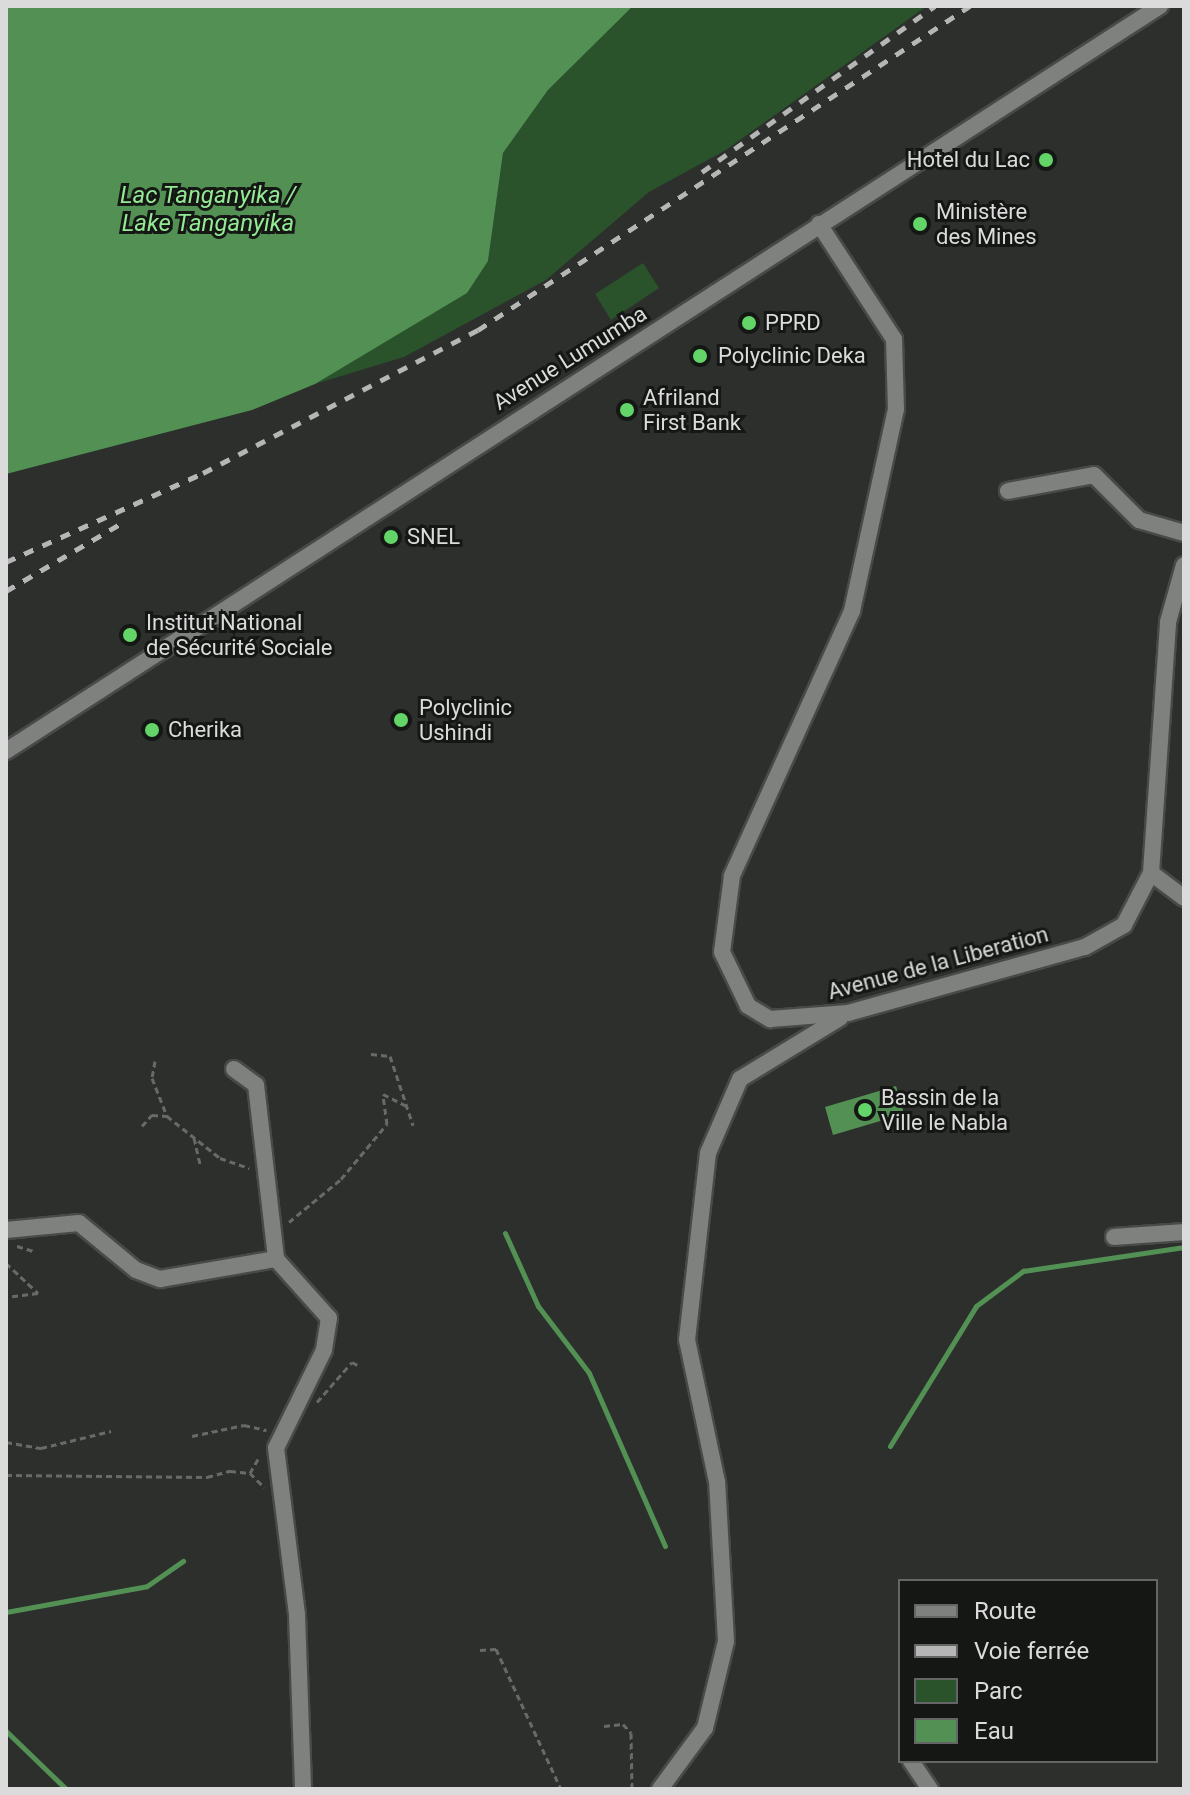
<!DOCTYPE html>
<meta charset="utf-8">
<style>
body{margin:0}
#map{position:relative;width:1190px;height:1795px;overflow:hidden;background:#2c2f2c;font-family:Roboto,sans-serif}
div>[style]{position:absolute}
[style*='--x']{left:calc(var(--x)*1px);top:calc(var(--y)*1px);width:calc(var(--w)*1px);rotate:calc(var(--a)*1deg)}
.green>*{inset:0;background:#2a522b}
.water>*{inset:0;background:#529153}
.stream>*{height:5px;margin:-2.5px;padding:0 2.5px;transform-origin:2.5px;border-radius:2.5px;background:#529153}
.path>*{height:3px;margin-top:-1.5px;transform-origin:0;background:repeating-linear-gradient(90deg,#686a68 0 6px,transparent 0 10px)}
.roads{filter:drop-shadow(2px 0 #484a48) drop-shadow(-2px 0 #484a48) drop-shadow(0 2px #484a48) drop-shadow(0 -2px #484a48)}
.street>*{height:16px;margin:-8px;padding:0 8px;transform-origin:8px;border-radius:8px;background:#7e817e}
.rail>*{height:5px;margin-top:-2.5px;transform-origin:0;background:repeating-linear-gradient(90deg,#b5b6b5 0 10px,transparent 0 20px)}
.dots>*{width:22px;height:22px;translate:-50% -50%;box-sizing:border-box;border:4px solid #151715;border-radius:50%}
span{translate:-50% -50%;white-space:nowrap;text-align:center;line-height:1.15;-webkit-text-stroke:6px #151715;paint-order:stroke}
.poi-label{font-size:22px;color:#dadbda}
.right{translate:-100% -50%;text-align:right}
.left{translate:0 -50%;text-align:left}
.street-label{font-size:22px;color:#dadbda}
.water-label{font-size:24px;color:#94ea94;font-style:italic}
.frame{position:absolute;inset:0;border:8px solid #dadbda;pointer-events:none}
.legend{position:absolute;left:898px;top:1579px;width:260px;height:184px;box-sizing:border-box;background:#151715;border:2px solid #646564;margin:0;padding:10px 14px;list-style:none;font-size:24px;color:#dadbda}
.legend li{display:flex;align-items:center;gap:16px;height:40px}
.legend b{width:40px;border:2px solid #646564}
</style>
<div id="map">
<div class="green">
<i style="clip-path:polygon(633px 6px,927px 6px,726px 150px,649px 192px,546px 280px,404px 357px,315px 384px,488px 261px,503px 153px,548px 90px)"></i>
<i style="clip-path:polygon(643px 263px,659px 288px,611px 320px,595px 294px)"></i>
</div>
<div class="water">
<i style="clip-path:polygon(6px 6px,633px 6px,548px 90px,503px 153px,488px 261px,467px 293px,315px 384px,252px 410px,6px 474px)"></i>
<i style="clip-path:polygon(896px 1086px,904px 1114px,833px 1135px,825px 1107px)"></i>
</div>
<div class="stream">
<i style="--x:505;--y:1233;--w:80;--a:65.7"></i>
<i style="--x:538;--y:1306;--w:84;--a:52.7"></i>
<i style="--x:589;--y:1373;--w:189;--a:66.3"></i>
<i style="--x:890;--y:1446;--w:164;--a:-58.4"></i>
<i style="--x:976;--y:1306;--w:59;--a:-36.7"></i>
<i style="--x:1023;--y:1271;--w:163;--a:-8.5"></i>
<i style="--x:6;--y:1612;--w:143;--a:-10.4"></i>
<i style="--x:147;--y:1586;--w:44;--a:-34.8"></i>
<i style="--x:6;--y:1731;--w:83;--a:44"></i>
</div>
<div class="path">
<i style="--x:371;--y:1054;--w:19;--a:6"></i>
<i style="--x:390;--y:1056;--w:73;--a:71.6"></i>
<i style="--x:155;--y:1061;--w:17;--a:100"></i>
<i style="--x:152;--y:1078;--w:41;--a:68.5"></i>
<i style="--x:167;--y:1116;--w:68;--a:38.4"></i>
<i style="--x:220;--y:1158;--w:31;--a:19"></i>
<i style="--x:142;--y:1126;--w:15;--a:-48"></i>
<i style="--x:152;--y:1115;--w:15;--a:4"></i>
<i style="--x:194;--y:1138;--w:28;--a:77"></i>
<i style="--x:289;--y:1222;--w:67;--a:-39.6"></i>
<i style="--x:341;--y:1179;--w:72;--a:-50.1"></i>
<i style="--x:387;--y:1124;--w:30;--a:-98"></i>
<i style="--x:383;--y:1094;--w:29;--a:27"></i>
<i style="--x:17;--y:1246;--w:17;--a:17"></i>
<i style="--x:6;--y:1263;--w:44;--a:43.2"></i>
<i style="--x:38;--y:1293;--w:26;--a:173"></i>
<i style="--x:317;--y:1402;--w:53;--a:-48.8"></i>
<i style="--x:352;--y:1362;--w:10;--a:29"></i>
<i style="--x:192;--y:1436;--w:53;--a:-11.9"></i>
<i style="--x:244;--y:1425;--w:23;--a:13"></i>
<i style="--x:6;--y:1442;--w:36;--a:10"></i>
<i style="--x:41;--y:1448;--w:72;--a:-13.7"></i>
<i style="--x:250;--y:1473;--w:20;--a:-60"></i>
<i style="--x:6;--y:1475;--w:201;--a:0.6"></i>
<i style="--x:207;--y:1477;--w:24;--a:-15"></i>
<i style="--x:230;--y:1471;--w:20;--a:6"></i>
<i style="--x:250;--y:1473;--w:20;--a:45"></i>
<i style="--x:480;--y:1650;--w:16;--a:-4"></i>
<i style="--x:496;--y:1649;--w:154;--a:65.1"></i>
<i style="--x:604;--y:1726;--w:19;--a:-6"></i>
<i style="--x:623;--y:1724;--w:12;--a:48"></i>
<i style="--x:631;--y:1733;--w:56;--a:89"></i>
</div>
<div class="roads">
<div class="street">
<i style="--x:819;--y:224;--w:137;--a:56.9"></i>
<i style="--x:894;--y:339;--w:70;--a:88.4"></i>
<i style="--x:896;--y:409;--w:207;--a:102.3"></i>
<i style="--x:852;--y:611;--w:291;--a:114.4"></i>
<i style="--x:732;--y:876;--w:77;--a:97.5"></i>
<i style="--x:722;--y:952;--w:60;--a:64.3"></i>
<i style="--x:748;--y:1006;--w:26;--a:31"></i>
<i style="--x:770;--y:1019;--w:78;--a:-4.4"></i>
<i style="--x:848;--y:1013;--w:246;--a:-15.6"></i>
<i style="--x:1085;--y:947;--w:45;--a:-29.4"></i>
<i style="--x:1124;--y:925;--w:59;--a:-62.6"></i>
<i style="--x:1151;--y:873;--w:252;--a:-86.1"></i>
<i style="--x:1168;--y:622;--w:59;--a:-74.3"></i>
<i style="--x:1008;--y:491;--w:87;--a:-10.5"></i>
<i style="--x:1094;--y:475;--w:64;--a:45"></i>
<i style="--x:1139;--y:520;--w:47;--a:16.1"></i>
<i style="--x:6;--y:751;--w:1374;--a:-32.85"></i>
<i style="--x:1151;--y:873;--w:41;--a:37.1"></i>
<i style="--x:234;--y:1069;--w:27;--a:36"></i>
<i style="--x:256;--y:1085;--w:175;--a:83.4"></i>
<i style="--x:6;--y:1230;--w:73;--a:-5.5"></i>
<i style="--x:79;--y:1223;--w:74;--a:39.5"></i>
<i style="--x:136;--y:1270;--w:26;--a:21"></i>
<i style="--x:160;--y:1279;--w:118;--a:-9.8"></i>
<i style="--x:276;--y:1259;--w:79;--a:48.1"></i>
<i style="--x:329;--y:1318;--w:32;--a:99"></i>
<i style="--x:324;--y:1350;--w:109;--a:116.1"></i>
<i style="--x:276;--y:1448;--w:168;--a:82.8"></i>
<i style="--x:297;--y:1615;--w:174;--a:88"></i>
<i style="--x:1114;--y:1237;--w:70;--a:-4.1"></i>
<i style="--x:911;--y:1761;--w:34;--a:56"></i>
<i style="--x:660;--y:1789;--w:76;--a:-53.6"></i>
<i style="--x:705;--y:1728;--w:89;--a:-76.4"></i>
<i style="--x:726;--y:1641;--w:159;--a:-93.2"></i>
<i style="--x:717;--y:1482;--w:145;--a:-101.9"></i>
<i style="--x:687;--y:1340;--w:188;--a:-83.6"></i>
<i style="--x:708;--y:1153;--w:81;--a:-66.6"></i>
<i style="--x:740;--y:1079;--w:117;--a:-31.4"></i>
</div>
</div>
<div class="rail">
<i style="--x:702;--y:172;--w:286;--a:-35.5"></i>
<i style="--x:6;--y:562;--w:216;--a:-24.3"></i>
<i style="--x:203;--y:473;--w:310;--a:-27.5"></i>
<i style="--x:478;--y:330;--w:589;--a:-33.37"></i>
<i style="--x:6;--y:591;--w:132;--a:-30.4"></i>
</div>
<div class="dots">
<i style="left:1046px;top:160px;background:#63d468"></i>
<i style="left:920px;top:224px;background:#63d468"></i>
<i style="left:749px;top:323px;background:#63d468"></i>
<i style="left:700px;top:356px;background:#63d468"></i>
<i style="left:627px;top:410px;background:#63d468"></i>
<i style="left:391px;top:537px;background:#63d468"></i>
<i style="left:130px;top:635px;background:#63d468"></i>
<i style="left:401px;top:720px;background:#63d468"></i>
<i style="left:152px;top:730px;background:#63d468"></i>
<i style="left:865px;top:1110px;background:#63d468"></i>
</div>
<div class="poi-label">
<span class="right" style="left:1030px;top:160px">Hotel du Lac</span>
<span class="left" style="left:936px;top:224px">Ministère<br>des Mines</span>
<span class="left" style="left:765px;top:323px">PPRD</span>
<span class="left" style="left:718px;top:356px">Polyclinic Deka</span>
<span class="left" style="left:643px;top:410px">Afriland<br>First Bank</span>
<span class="left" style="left:407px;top:537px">SNEL</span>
<span class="left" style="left:146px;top:635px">Institut National<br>de Sécurité Sociale</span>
<span class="left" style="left:419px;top:720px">Polyclinic<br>Ushindi</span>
<span class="left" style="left:168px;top:730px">Cherika</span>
<span class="left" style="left:881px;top:1110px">Bassin de la<br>Ville le Nabla</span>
</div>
<div class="street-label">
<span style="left:570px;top:358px;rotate:-32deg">Avenue Lumumba</span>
<span style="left:938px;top:963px;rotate:-15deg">Avenue de la Liberation</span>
</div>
<div class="water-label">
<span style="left:208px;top:210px">Lac Tanganyika /<br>Lake Tanganyika</span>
</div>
<div class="frame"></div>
<ul class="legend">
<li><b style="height:10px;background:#7e817e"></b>Route</li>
<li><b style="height:10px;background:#b5b6b5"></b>Voie ferrée</li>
<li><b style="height:22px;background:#2a522b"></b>Parc</li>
<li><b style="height:22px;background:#529153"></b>Eau</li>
</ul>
</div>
